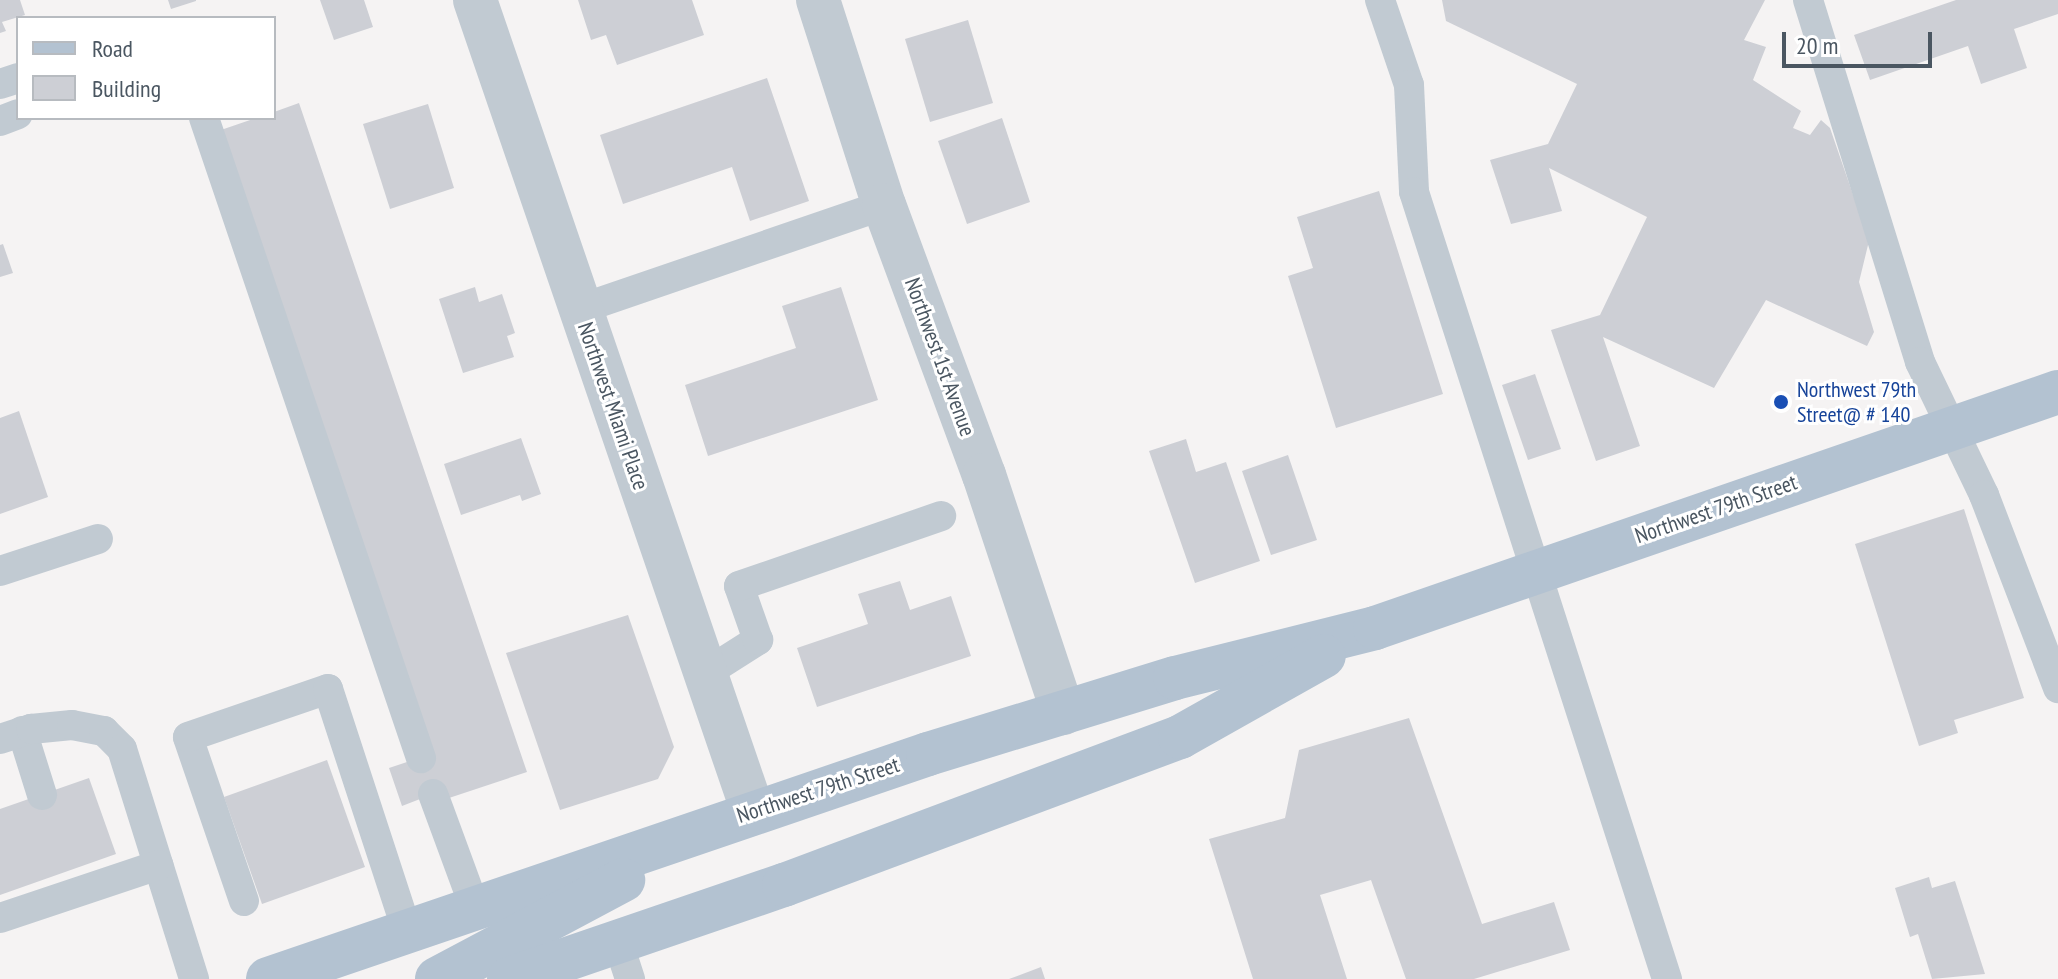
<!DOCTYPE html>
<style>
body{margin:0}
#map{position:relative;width:2058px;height:979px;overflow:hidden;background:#f5f3f3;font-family:"PT Sans Narrow",sans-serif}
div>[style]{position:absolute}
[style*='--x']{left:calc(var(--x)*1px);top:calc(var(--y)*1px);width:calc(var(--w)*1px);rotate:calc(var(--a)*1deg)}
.building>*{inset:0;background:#cdcfd5}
.lane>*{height:30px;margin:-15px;padding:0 15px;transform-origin:15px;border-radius:15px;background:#c1cad2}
.street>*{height:44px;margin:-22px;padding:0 22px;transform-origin:22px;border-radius:22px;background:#c1cad2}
.primary>*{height:44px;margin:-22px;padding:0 22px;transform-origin:22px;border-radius:22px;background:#b3c2d1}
.dots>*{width:22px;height:22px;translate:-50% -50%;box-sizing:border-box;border:4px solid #fff;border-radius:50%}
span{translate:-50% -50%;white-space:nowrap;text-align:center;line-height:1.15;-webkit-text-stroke:6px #fff;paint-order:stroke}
.street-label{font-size:22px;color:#4a5661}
.transit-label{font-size:22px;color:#164399}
.left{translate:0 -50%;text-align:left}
.legend{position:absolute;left:16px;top:16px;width:260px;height:104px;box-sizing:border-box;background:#fff;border:2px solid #b7bbc0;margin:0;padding:10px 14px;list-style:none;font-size:24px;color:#4a5661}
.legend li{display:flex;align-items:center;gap:16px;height:40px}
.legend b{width:40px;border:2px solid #b7bbc0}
.scale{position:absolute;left:1782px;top:32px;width:150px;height:36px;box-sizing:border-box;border:4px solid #4a5661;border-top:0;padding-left:10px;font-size:24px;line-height:28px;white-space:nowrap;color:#4a5661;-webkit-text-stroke:6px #fff;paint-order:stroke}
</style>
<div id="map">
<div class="building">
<i style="clip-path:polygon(0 0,20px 0,25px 15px,2px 22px,6px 31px,0 33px)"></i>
<i style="clip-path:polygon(168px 0,196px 0,196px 1px,171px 9px)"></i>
<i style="clip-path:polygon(320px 0,364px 0,373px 27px,334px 40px)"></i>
<i style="clip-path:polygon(578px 0,692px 0,704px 35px,617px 65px,606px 35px,591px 40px)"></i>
<i style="clip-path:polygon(1442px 0,1765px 0,1744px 40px,1766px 47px,1753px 80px,1801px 111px,1793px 128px,1810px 135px,1821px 120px,1830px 128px,1869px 241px,1859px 282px,1874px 332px,1867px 346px,1766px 300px,1714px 388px,1603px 337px,1640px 446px,1596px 461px,1551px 330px,1600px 315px,1647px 217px,1549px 168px,1562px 211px,1511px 224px,1490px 160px,1548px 144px,1577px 84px,1446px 21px)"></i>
<i style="clip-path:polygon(1956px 0,2058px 0,2058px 14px,2014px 29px,2027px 68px,1981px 84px,1968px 46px,1870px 80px,1854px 35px)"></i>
<i style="clip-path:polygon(968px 20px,993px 103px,930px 122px,905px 39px)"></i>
<i style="clip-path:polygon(767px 78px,809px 201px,750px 221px,732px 167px,623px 204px,600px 135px)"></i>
<i style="clip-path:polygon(299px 103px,527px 772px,449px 798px,433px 794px,402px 806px,389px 768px,431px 754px,218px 131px,256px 118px,274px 118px,274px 112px)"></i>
<i style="clip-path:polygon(428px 104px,454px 188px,390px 209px,363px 124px)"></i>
<i style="clip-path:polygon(1002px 118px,1030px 202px,967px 224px,938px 141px)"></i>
<i style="clip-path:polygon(1379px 191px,1443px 394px,1336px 428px,1288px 276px,1313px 268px,1297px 217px)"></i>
<i style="clip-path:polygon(3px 244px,13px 273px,0 277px,0 245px)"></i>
<i style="clip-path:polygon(475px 287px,479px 302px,502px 294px,515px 333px,507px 336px,514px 357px,463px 373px,439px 299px)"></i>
<i style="clip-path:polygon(841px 287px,878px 400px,708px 456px,685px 385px,796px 348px,782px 306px)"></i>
<i style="clip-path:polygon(1535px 374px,1561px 449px,1528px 460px,1502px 385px)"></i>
<i style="clip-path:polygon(19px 411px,48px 497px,0 514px,0 418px)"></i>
<i style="clip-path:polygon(521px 438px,541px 494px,522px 501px,520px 495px,461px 515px,444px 464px)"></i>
<i style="clip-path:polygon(1186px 439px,1196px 472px,1226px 462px,1260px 561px,1195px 583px,1149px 451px)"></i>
<i style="clip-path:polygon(1288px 455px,1317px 540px,1271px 555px,1242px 471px)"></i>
<i style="clip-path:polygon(1964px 509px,2024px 698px,1954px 720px,1958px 733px,1919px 746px,1855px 544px)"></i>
<i style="clip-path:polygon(900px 581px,910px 610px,951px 596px,971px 656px,817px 707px,797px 648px,868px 624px,858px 594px)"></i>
<i style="clip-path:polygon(628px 615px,674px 747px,658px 779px,560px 810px,506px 653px)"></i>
<i style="clip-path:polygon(1409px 718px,1482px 924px,1554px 902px,1570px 950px,1474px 979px,1406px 979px,1371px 880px,1320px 895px,1347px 979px,1253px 979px,1209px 839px,1285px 818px,1299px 750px)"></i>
<i style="clip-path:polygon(327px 760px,365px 867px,262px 904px,224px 797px)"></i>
<i style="clip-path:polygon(89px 778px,116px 854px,0 895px,0 809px)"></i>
<i style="clip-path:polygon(1929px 877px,1932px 888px,1955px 881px,1985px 974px,1932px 979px,1918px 934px,1910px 937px,1895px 888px)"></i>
<i style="clip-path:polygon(1041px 967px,1045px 979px,1009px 979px)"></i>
</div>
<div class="lane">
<i style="--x:1380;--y:0;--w:90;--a:71.2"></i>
<i style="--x:1409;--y:85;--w:107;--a:87.3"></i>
<i style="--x:1414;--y:192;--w:827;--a:72.18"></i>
<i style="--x:1808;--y:0;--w:379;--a:72.8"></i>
<i style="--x:1920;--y:362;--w:148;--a:64.3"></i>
<i style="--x:1984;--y:495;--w:207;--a:69"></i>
<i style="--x:0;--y:84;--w:19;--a:-18"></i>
<i style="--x:204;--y:118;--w:676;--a:71.27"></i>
<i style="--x:0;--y:121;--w:19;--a:-21"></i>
<i style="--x:580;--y:309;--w:321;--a:-18.9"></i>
<i style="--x:0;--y:571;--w:103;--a:-18.1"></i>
<i style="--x:706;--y:673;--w:62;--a:-32.4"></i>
<i style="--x:758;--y:640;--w:57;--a:-109.4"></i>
<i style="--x:739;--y:586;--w:214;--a:-19.1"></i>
<i style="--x:22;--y:731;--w:67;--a:72.6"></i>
<i style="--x:0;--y:739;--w:33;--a:-18"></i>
<i style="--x:31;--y:729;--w:41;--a:-5.6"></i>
<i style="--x:72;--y:725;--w:33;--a:11"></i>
<i style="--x:104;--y:731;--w:25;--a:45"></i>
<i style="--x:122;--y:749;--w:241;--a:72.6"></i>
<i style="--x:433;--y:794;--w:121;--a:69.8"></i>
<i style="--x:244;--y:901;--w:173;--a:-108.9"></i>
<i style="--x:188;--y:737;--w:148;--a:-18.9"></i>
<i style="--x:328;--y:689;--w:255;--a:71.9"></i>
<i style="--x:0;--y:918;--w:167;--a:-18.5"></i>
<i style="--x:618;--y:942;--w:39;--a:72"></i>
</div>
<div class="street">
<i style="--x:475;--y:0;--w:858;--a:71.1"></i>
<i style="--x:818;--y:0;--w:215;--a:72.2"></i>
<i style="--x:884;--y:205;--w:288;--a:69.7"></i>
<i style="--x:984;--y:475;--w:251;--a:71.6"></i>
</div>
<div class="primary">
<i style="--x:268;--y:979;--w:697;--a:-18.82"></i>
<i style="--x:928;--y:754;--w:258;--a:-17.1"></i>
<i style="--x:1175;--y:678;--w:206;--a:-14"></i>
<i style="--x:1375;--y:628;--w:723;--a:-19.06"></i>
<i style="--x:437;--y:979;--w:211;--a:-28"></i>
<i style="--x:509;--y:979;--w:291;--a:-18.9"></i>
<i style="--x:784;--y:885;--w:423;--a:-20.5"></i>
<i style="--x:1180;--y:737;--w:165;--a:-29.4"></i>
</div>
<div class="dots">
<i style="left:1781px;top:402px;background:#1a4fb4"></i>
</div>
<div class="street-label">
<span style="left:940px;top:357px;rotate:70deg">Northwest 1st Avenue</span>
<span style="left:613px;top:406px;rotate:71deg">Northwest Miami Place</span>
<span style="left:1716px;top:509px;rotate:-19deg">Northwest 79th Street</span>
<span style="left:818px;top:790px;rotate:-18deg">Northwest 79th Street</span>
</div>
<div class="transit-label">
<span class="left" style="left:1797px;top:402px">Northwest 79th<br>Street@ # 140</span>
</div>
<ul class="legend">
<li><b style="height:10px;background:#b3c2d1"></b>Road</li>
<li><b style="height:22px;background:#cdcfd5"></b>Building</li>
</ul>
<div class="scale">20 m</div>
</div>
